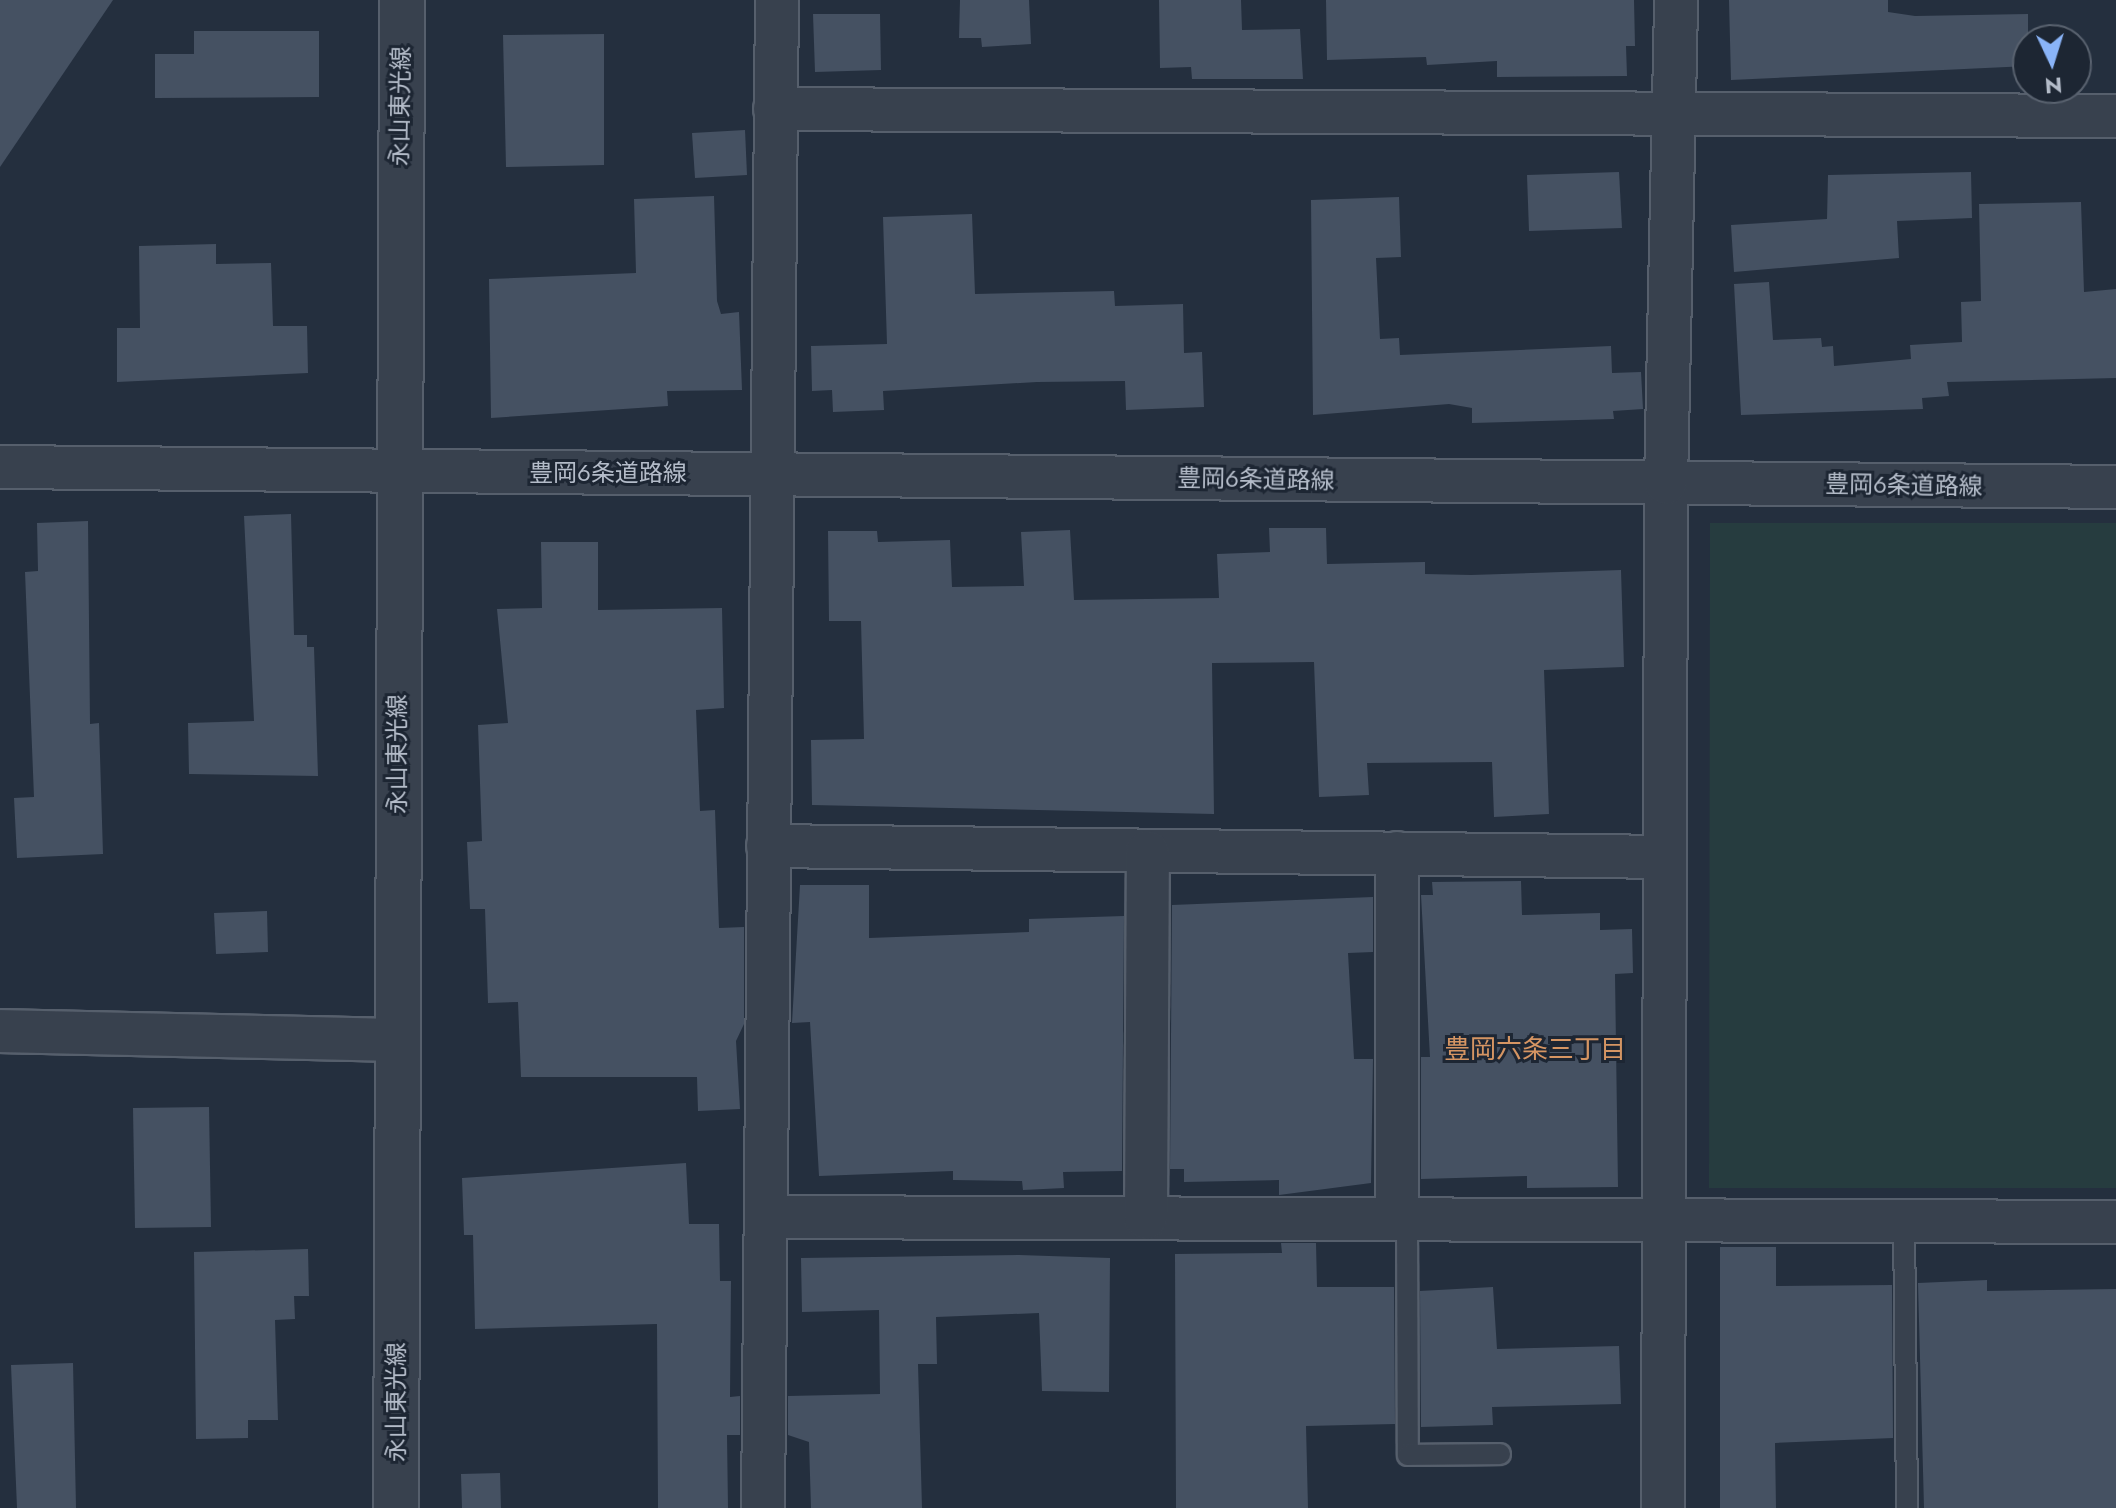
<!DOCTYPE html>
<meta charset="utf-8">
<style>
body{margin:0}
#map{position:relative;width:2116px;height:1508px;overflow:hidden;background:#242f3e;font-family:Jost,"Noto Sans JP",sans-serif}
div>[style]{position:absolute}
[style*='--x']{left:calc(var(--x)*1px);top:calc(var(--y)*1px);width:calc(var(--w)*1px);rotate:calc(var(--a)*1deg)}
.green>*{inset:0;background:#263c3f}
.building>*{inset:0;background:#455162}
.roads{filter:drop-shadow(2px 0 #565f6c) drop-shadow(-2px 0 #565f6c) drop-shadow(0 2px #565f6c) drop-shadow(0 -2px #565f6c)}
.service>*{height:20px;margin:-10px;padding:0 10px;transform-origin:10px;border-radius:10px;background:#38414e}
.minor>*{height:42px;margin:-21px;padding:0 21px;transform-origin:21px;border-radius:21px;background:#38414e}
.tertiary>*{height:44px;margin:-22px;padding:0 22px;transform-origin:22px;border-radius:22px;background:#38414e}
span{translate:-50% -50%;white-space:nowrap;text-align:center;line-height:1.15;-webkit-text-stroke:6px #1d2633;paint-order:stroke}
.street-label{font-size:24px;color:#b4bcc9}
.neighbourhood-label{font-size:26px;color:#d59563}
.north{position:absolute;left:2012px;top:24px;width:80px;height:80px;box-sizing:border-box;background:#1d2633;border:2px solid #59626f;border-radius:50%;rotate:176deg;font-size:22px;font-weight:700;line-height:32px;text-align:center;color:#b4bcc9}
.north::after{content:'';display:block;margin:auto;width:28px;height:36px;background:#8ab4f8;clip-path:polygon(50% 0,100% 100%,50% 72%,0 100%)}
</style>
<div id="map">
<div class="green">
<i style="clip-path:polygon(1710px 523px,2116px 523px,2116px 1188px,1709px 1188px)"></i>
</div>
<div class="building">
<i style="clip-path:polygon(0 0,113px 0,0 167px)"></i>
<i style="clip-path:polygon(960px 0,1029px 0,1031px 44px,982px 47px,981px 38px,959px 38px)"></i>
<i style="clip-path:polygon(1159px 0,1241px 0,1242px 30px,1300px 29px,1303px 79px,1192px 79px,1191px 67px,1160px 68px)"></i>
<i style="clip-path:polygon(1326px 0,1634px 0,1635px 46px,1626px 46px,1627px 76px,1497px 77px,1497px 61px,1427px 65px,1426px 57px,1327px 60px)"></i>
<i style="clip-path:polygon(1729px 0,1888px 0,1888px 12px,1915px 16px,2028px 14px,2028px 66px,1731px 80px)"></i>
<i style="clip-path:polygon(813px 14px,880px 14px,881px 70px,815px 72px)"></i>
<i style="clip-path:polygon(194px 31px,319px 31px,319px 97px,155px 98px,155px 54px,194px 54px)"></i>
<i style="clip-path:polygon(604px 34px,604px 165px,506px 167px,503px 35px)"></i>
<i style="clip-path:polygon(745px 130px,747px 175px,695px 178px,692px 133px)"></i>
<i style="clip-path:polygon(1619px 172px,1622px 228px,1529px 231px,1527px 175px)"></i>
<i style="clip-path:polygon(1971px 172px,1972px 218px,1897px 221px,1899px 258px,1734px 272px,1731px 225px,1827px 219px,1828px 175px)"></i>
<i style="clip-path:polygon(714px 196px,717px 301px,721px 314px,739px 312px,742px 390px,667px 391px,668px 406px,491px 418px,489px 279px,636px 273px,634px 199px)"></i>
<i style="clip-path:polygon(1399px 197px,1401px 257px,1376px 258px,1380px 339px,1399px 338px,1400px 355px,1611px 346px,1612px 373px,1641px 372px,1643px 409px,1613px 411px,1614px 419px,1472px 423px,1472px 408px,1449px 404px,1313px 415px,1311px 200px)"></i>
<i style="clip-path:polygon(2081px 202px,2084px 292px,2116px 289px,2116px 378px,1947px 382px,1949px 396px,1922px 398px,1923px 409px,1741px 415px,1734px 284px,1769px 282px,1773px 340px,1821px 338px,1822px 347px,1833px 346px,1834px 366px,1911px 359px,1910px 345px,1962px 342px,1961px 302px,1981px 301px,1979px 204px)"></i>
<i style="clip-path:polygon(972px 214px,975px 294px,1114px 291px,1115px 306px,1183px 304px,1184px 353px,1202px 352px,1204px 407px,1126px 410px,1125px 381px,1037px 382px,883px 391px,884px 410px,833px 412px,832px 390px,812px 391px,811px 346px,887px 344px,883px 217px)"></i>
<i style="clip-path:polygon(216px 244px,216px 264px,271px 263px,273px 326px,307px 326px,308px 373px,117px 382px,117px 328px,140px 328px,139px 246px)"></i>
<i style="clip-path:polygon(291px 514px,294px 635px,307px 635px,307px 647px,314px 647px,318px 776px,189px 774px,188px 723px,254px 721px,244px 516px)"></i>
<i style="clip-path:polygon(88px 521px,90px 724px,99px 723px,103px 854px,17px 858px,14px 798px,34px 797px,25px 572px,38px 571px,37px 523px)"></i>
<i style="clip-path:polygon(1269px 528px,1326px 528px,1327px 564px,1425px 562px,1425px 574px,1471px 575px,1621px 570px,1624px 667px,1544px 670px,1549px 814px,1494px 817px,1492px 762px,1367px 763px,1369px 795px,1319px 797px,1314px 662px,1212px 663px,1214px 814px,812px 805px,811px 740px,864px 739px,861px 621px,829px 621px,828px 531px,877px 531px,878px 542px,950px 540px,952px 587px,1024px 586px,1021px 532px,1070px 530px,1074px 600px,1219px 598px,1217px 554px,1270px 552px)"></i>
<i style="clip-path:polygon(541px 542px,598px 542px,598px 610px,722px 608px,724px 708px,696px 710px,700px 811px,715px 810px,719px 928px,744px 927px,744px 1024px,736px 1041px,740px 1109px,698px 1111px,697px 1077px,521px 1077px,518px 1002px,488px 1003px,485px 909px,470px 909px,467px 842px,482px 841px,478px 725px,508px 723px,497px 609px,542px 608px)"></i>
<i style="clip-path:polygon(1521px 881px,1522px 915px,1600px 913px,1600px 930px,1632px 929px,1633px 973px,1615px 974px,1618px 1187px,1527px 1188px,1527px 1176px,1421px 1179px,1421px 1057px,1430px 1057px,1421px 895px,1433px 895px,1432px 882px)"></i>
<i style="clip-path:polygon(800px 885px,869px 885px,869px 938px,1029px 932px,1029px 919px,1124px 916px,1122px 1171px,1063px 1172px,1064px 1188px,1023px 1190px,1022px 1181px,953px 1180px,953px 1171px,819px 1176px,810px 1022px,792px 1023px)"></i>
<i style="clip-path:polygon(1373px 897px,1373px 952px,1348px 953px,1354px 1059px,1373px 1059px,1371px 1183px,1279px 1195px,1279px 1180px,1184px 1182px,1184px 1169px,1170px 1169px,1172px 905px)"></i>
<i style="clip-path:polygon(267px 911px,268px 952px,216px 954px,214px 913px)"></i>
<i style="clip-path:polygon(209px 1107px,211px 1227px,135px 1228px,133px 1108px)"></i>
<i style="clip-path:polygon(686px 1163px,689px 1224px,719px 1224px,720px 1281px,731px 1281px,730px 1397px,740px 1396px,740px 1435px,727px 1435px,728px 1508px,658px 1508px,657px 1324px,475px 1329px,473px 1235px,464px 1235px,462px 1178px)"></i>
<i style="clip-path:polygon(1281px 1243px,1316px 1243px,1317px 1287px,1394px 1287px,1395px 1424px,1306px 1426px,1308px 1508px,1176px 1508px,1175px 1254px,1282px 1253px)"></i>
<i style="clip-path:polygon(1720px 1247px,1776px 1247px,1776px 1286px,1892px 1285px,1893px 1438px,1775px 1443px,1776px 1508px,1720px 1508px)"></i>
<i style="clip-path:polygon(308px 1249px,309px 1296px,294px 1296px,295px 1319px,275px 1320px,278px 1420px,248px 1420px,248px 1438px,196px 1439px,194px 1252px)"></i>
<i style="clip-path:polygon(1019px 1255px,1110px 1258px,1109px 1392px,1042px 1391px,1039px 1313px,936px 1317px,937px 1364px,918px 1364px,922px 1508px,811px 1508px,809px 1442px,788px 1435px,788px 1396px,880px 1394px,879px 1310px,802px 1312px,801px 1258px)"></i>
<i style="clip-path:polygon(1987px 1280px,1987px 1291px,2116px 1289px,2116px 1508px,1924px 1508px,1918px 1283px)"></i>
<i style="clip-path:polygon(1493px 1287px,1497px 1349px,1619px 1346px,1621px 1404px,1492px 1407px,1493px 1425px,1421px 1427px,1420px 1291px)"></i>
<i style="clip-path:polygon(73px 1363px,76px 1508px,17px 1508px,11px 1365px)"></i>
<i style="clip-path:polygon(500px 1473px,501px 1508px,462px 1508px,461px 1474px)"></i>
</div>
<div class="roads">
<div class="service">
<i style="--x:1407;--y:1218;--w:237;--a:89.8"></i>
<i style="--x:1408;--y:1455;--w:92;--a:-0.6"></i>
<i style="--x:1904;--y:1220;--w:288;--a:89.4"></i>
</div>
<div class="minor">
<i style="--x:775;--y:109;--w:1341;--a:0.3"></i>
<i style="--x:0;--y:467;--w:2116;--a:0.54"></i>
<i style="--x:768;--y:846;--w:897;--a:0.7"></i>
<i style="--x:0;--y:1031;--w:398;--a:1.3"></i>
<i style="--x:766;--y:1217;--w:1350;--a:0.21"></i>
<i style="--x:1146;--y:1218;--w:366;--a:-89.7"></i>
<i style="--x:1397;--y:1218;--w:365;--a:-90"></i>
<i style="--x:763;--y:1508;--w:1508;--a:-89.47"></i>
<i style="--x:1663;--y:1508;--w:1025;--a:-89.83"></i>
<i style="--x:1666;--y:483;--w:483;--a:-88.8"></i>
</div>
<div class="tertiary">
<i style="--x:396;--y:1508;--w:1508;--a:-89.77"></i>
</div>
</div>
<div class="street-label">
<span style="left:400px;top:106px;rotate:-89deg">永山東光線</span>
<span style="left:608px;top:473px">豊岡6条道路線</span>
<span style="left:1256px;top:479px;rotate:1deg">豊岡6条道路線</span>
<span style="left:1904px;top:485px;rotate:1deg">豊岡6条道路線</span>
<span style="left:397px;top:754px;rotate:-90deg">永山東光線</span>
<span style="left:396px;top:1402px;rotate:-90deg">永山東光線</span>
</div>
<div class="neighbourhood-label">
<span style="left:1535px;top:1050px">豊岡六条三丁目</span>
</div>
<div class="north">N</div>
</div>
